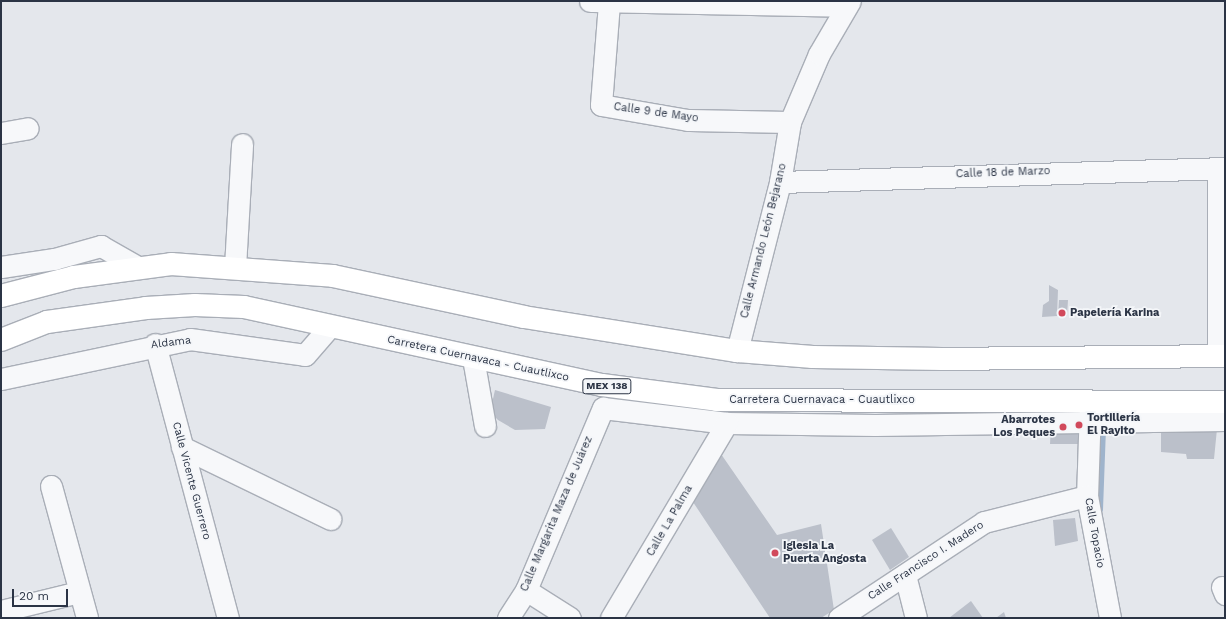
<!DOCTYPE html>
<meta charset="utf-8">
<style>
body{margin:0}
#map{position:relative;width:1226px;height:619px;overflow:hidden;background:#e4e7ec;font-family:"Work Sans",sans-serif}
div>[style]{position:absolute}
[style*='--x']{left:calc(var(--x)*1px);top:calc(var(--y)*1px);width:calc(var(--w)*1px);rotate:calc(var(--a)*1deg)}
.stream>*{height:5.5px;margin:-2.75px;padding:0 2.75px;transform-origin:2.75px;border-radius:2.75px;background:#9fb4cc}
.building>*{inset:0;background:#bbc0ca}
.roads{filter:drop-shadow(1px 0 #a9aeb7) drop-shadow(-1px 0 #a9aeb7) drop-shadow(0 1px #a9aeb7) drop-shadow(0 -1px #a9aeb7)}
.street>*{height:21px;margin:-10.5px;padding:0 10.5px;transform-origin:10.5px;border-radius:10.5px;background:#f7f8fa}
.primary>*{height:22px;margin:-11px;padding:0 11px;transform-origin:11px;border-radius:11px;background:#fff}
.dots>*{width:11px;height:11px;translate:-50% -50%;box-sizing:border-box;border:2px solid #f4f6f9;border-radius:50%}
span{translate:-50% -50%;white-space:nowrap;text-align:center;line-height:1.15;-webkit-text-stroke:3.5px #f4f6f9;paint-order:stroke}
.shield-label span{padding:1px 3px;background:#f4f6f9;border:1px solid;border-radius:3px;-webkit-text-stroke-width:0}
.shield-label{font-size:10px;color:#2b3445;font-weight:700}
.street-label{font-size:11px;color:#2b3445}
.poi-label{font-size:11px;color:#2b3445;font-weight:700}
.left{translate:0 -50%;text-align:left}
.right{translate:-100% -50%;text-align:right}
.frame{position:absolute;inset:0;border:2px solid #2b3445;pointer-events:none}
.scale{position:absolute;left:12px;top:589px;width:56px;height:18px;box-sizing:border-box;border:2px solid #2b3445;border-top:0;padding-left:5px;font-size:12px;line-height:14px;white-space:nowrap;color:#2b3445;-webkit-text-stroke:3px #f4f6f9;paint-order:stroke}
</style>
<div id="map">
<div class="stream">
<i style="--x:1100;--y:510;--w:82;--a:-87.9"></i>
</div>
<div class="building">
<i style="clip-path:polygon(1049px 285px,1058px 290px,1057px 316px,1042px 317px,1043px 305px,1049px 301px)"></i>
<i style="clip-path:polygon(1059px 300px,1068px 300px,1067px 316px,1058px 316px)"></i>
<i style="clip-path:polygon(495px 390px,551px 407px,545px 429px,515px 430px,498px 420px,490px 412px)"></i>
<i style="clip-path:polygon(1084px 424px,1082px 444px,1050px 444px,1051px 425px)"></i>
<i style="clip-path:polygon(1161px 428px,1217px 429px,1214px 459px,1187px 459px,1186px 454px,1161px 452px)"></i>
<i style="clip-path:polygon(721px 454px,777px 535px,821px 524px,834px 610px,821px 618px,770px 618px,691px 499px)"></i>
<i style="clip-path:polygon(1075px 518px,1078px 541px,1055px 546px,1053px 520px)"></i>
<i style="clip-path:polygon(891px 528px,909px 557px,890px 570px,872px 540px)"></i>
<i style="clip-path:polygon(971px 601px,983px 618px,949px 618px)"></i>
<i style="clip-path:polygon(1004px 612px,1006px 618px,996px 618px)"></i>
</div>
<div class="roads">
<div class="street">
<i style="--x:590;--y:1;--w:256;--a:1.1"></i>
<i style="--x:609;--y:3;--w:102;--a:94.5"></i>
<i style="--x:601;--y:105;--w:88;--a:9.8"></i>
<i style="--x:688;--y:120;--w:102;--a:1.1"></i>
<i style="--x:1;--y:133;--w:27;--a:-10"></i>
<i style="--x:780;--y:182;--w:445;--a:-1.8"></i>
<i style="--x:1;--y:267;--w:54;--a:-8.6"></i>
<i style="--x:54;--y:259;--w:49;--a:-15.5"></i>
<i style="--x:101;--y:246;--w:40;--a:29.7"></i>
<i style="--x:235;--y:267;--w:123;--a:-86.7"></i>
<i style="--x:155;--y:344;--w:284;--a:75.1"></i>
<i style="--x:737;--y:351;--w:174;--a:-75.7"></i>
<i style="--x:780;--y:182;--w:61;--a:-80.5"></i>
<i style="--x:790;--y:122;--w:74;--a:-66.9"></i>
<i style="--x:819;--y:54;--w:61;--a:-59.7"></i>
<i style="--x:1218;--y:356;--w:188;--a:-90"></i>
<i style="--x:473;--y:358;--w:69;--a:80"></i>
<i style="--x:1;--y:379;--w:193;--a:-11.9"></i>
<i style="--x:190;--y:339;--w:116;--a:7.9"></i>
<i style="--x:305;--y:355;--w:38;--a:-49"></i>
<i style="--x:1090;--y:407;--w:89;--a:91.9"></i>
<i style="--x:1087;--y:496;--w:124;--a:79.3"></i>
<i style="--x:182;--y:447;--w:165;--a:25.9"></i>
<i style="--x:51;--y:486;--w:137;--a:74.7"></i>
<i style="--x:905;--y:575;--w:44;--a:75.7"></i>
<i style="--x:1222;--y:587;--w:8;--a:67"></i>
<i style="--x:526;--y:590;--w:52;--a:32.5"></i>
<i style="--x:1;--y:611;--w:80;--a:-13.7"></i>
<i style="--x:508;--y:618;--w:33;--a:-57"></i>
<i style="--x:526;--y:590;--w:198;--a:-67.1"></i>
<i style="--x:603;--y:408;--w:125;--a:6.9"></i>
<i style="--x:727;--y:423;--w:148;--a:0.8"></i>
<i style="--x:875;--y:425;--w:350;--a:-0.8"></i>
<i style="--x:611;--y:618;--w:227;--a:-59.3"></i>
<i style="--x:839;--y:618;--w:174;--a:-33.5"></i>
<i style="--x:984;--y:522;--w:106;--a:-14.2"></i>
</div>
<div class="primary">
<i style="--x:1;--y:296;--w:75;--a:-14.6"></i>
<i style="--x:74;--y:277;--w:98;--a:-7.6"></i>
<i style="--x:171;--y:264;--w:162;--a:4.2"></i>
<i style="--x:333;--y:276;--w:195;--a:12.1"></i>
<i style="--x:524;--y:317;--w:216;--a:9.1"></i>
<i style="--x:737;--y:351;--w:76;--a:4.5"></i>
<i style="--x:813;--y:357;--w:129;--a:0.9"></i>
<i style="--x:942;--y:359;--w:283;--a:-0.6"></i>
<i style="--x:1;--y:340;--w:49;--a:-21.4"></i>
<i style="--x:47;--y:322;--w:100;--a:-8"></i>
<i style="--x:146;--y:308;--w:49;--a:-3.5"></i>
<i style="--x:195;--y:305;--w:49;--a:2.3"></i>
<i style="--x:244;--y:307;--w:366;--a:12.3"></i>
<i style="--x:602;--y:385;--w:116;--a:7.4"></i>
<i style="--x:717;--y:400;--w:508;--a:0.23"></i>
</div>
</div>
<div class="dots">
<i style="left:1062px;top:313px;background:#d1495b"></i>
<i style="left:1079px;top:425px;background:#d1495b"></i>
<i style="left:1063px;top:427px;background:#d1495b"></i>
<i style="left:775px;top:553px;background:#d1495b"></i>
</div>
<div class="shield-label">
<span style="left:607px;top:386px">MEX 138</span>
</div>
<div class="street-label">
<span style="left:656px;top:113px;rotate:8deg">Calle 9 de Mayo</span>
<span style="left:1003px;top:173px;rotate:-2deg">Calle 18 de Marzo</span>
<span style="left:764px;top:241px;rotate:-76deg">Calle Armando León Bejarano</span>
<span style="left:171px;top:343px;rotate:-7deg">Aldama</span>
<span style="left:478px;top:359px;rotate:12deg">Carretera Cuernavaca - Cuautlixco</span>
<span style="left:822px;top:400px">Carretera Cuernavaca - Cuautlixco</span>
<span style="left:191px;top:481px;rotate:75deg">Calle Vicente Guerrero</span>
<span style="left:557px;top:514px;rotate:-67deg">Calle Margarita Maza de Juárez</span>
<span style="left:670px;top:521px;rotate:-60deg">Calle La Palma</span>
<span style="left:1094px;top:533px;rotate:80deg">Calle Topacio</span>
<span style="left:926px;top:561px;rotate:-33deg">Calle Francisco I. Madero</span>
</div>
<div class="poi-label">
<span class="left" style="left:1070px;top:313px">Papelería Karina</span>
<span class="left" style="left:1087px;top:425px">Tortillería<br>El Rayito</span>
<span class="right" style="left:1055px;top:427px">Abarrotes<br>Los Peques</span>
<span class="left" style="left:783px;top:553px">Iglesia La<br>Puerta Angosta</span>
</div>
<div class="frame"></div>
<div class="scale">20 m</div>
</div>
